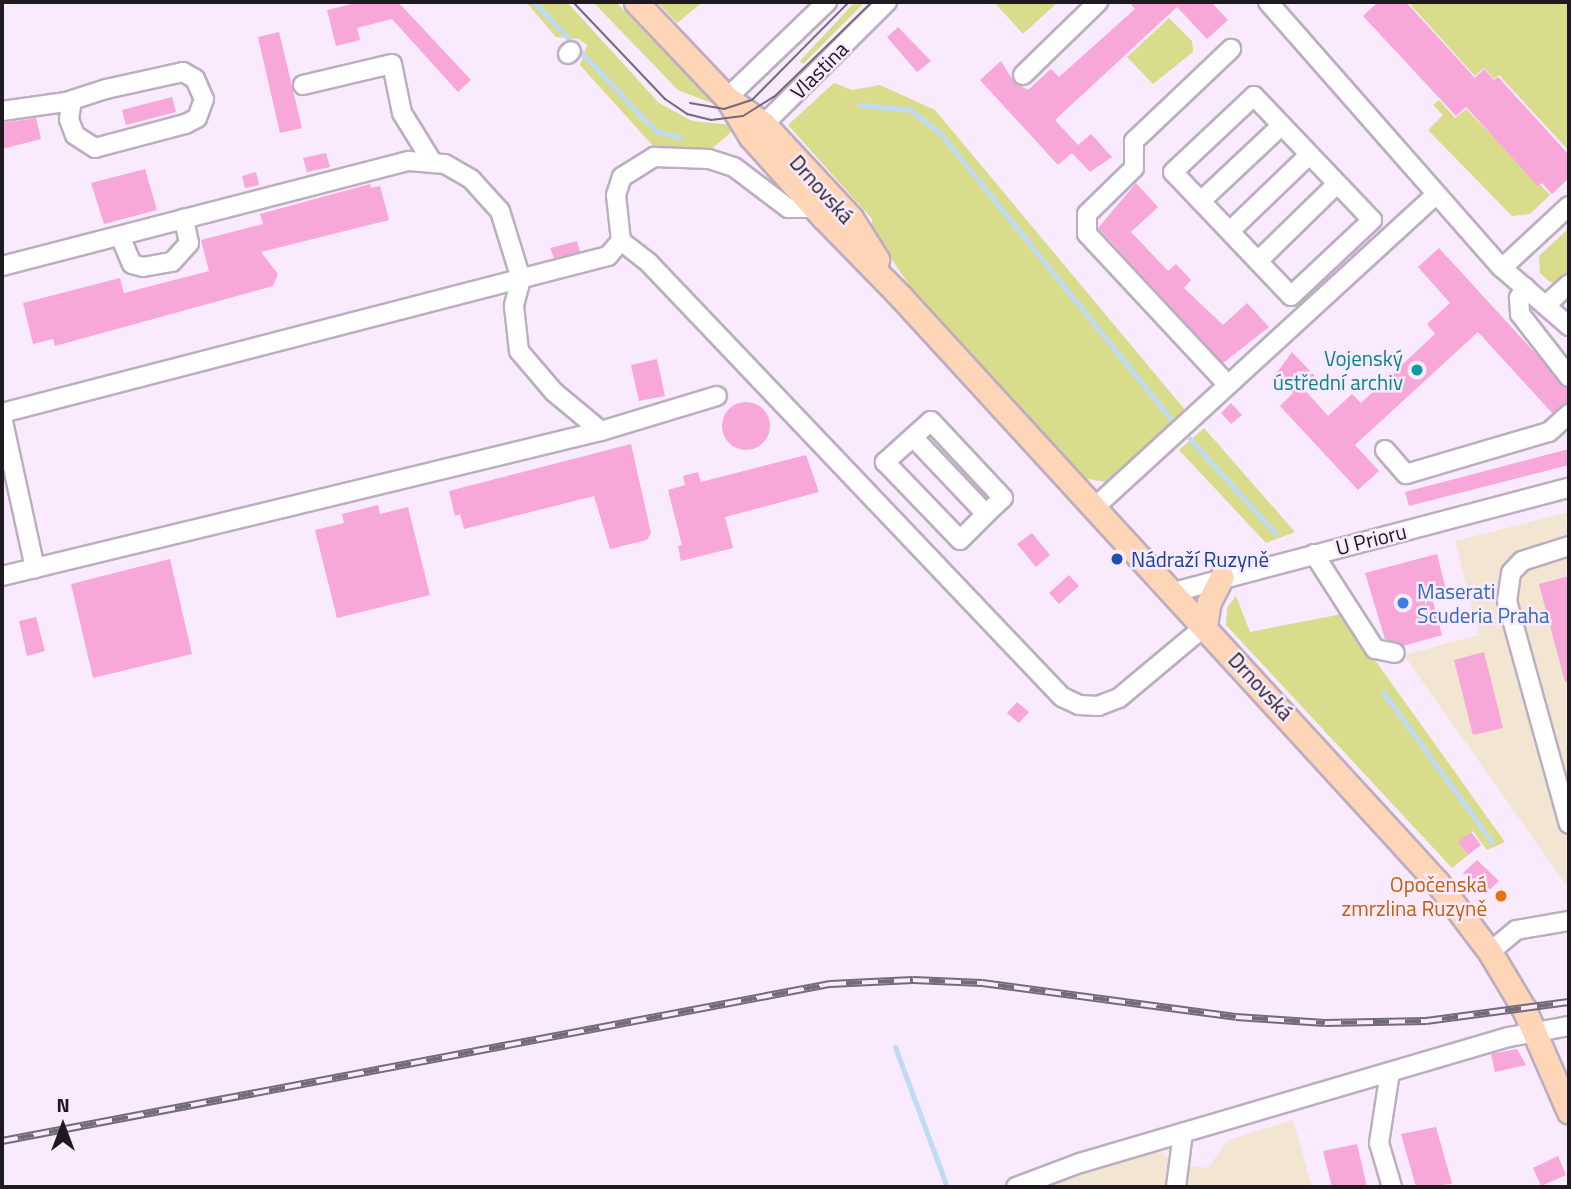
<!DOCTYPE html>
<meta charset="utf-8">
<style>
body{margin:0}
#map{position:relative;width:1571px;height:1189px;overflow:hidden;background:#f9eafe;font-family:"Titillium Web",sans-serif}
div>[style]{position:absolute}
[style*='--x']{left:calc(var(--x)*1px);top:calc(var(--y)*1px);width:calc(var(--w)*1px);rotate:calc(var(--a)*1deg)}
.industrial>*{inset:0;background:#f2e5d1}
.green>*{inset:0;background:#d9dc8a}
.stream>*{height:5px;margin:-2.5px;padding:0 2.5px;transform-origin:2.5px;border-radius:2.5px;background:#bfdbf4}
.building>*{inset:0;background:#f8a7d9}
.round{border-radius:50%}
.roads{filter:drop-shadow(2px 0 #bcaec0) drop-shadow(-2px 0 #bcaec0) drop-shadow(0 2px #bcaec0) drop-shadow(0 -2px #bcaec0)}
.minor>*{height:18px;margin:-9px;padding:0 9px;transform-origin:9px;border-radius:9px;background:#fff}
.major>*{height:23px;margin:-11.5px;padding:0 11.5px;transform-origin:11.5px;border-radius:11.5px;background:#fed5b6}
.tram>*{height:2px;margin:-1px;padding:0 1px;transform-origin:1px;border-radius:1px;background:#746b78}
.rail>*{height:8px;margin-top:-4px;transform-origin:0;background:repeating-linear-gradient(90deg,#f9eafe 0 16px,#746b78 0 32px);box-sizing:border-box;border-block:2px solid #746b78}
.dots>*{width:19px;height:19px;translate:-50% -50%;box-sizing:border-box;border:4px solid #f9eafe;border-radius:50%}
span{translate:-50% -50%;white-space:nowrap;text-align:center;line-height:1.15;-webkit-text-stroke:5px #f9eafe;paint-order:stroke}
.street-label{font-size:21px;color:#1f1a21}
.culture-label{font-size:21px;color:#0d838f}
.right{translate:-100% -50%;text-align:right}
.transit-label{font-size:21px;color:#164399}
.left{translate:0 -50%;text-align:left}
.shop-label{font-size:21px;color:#366cbe}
.food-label{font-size:21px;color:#c56008}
.frame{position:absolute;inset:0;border:4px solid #1f1a21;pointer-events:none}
.north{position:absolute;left:28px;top:1091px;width:70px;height:70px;-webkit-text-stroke:5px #f9eafe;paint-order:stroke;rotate:0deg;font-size:19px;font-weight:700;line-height:28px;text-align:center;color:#1f1a21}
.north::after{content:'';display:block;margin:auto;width:24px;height:32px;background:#1f1a21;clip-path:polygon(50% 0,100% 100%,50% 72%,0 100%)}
</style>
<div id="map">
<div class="industrial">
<i style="clip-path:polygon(1569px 512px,1569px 889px,1404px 655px,1479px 635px,1455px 541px)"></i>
<i style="clip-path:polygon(1293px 1120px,1312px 1187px,1045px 1187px,1155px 1150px,1182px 1165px,1208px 1168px,1228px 1140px)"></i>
</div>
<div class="green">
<i style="clip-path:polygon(526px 2px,567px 2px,659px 103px,692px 121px,733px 125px,739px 132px,731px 132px,707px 153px,653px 146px,580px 65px,587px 45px,579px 39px,556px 37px)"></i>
<i style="clip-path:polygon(593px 2px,616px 2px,714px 104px,678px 90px)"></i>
<i style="clip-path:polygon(657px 2px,703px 2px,677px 23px)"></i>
<i style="clip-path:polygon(855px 2px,865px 2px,803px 64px,800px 61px)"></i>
<i style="clip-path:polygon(994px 2px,1058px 2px,1023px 34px)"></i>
<i style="clip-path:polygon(1408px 2px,1569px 2px,1569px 151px,1499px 75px,1494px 79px,1484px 68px,1475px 76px)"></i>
<i style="clip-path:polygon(1169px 18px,1192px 41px,1193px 52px,1153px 84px,1127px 57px)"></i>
<i style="clip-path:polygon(834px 83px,852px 90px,880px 85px,935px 110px,1186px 411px,1106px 482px,1083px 478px,917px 297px,872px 230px,872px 219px,788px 125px)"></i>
<i style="clip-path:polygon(1439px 100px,1455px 118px,1466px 109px,1550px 195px,1530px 214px,1512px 216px,1428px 130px,1443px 115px,1433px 105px)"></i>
<i style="clip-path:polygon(1569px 228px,1569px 276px,1560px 284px,1550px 282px,1540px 273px,1539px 256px)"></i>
<i style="clip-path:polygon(1204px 428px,1295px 532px,1266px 543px,1179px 450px)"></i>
<i style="clip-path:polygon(1236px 596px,1250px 632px,1342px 614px,1505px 842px,1487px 850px,1473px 831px,1458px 842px,1468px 855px,1452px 868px,1226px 625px,1227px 608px)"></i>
</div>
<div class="stream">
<i style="--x:534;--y:2;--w:158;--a:46.8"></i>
<i style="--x:642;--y:117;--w:22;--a:43"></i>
<i style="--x:658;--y:132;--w:23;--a:13"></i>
<i style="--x:860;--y:105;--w:51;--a:5.6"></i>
<i style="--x:911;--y:110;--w:38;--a:39"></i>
<i style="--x:941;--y:134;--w:366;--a:51.1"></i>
<i style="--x:1190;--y:439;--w:128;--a:47.8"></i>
<i style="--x:1383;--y:692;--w:185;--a:54"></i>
<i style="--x:895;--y:1047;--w:149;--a:69.6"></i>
</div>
<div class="building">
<i style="clip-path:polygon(360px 2px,398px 2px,471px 80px,458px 92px,392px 19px,357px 28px,360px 40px,336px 46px,327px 10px)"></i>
<i style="clip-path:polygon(1129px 2px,1211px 2px,1228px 20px,1207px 39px,1177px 7px,1055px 120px,1078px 145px,1091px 134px,1112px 157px,1090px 172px,1072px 153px,1058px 165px,980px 80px,1001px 61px,1014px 82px,1028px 90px,1051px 69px,1059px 77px,1135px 9px)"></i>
<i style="clip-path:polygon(1378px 2px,1406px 2px,1475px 78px,1484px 69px,1494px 80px,1498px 77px,1569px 155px,1569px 178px,1552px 194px,1542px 183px,1538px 186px,1466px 107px,1456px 116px,1363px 16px)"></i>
<i style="clip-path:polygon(898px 27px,931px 61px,917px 72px,887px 37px)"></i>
<i style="clip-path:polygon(279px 32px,302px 128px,280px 133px,258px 37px)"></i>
<i style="clip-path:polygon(172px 97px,176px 112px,126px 125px,122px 110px)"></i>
<i style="clip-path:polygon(36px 118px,41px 139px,2px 149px,2px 123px)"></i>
<i style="clip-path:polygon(326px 153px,330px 167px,307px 172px,303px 158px)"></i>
<i style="clip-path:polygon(145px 169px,157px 210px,104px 224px,91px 183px)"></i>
<i style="clip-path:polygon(256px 172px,259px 185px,245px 188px,242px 176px)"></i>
<i style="clip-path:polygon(1136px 183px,1158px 207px,1131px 232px,1168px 271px,1176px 264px,1191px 280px,1184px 288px,1223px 325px,1247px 303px,1269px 327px,1223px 363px,1098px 228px)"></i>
<i style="clip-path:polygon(370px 184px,371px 188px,380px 186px,389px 220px,261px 252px,278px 274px,273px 286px,55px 346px,53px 339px,33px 344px,23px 303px,120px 278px,124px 293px,209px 271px,201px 240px,263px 224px,260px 214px)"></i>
<i style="clip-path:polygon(577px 241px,580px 252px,554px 258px,550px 248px)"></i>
<i style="clip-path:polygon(1439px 248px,1569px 390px,1569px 403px,1553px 414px,1478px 332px,1355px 445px,1379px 471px,1358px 490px,1280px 406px,1293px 393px,1276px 374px,1292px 352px,1315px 376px,1302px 387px,1328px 416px,1352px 394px,1361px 403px,1435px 334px,1427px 324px,1450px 303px,1418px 267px)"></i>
<i style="clip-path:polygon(657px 359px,665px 396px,639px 401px,631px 365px)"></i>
<i class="round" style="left:722px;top:402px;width:48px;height:48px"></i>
<i style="clip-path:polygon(1231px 403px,1242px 415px,1231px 424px,1221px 413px)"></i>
<i style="clip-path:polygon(631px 444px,651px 533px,647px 540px,610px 549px,594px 496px,464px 529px,460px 514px,455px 516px,449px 491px)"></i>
<i style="clip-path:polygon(1569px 449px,1569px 465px,1409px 506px,1405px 492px)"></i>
<i style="clip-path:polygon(806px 455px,819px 492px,725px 517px,733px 548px,681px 561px,678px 546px,682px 545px,668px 490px,685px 485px,683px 476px,698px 472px,701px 482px)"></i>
<i style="clip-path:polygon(378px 505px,380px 514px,408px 507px,430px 595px,337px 618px,315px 530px,344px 523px,342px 514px)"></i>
<i style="clip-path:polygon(1032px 533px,1050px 555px,1036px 567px,1017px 544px)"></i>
<i style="clip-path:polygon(1437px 554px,1447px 594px,1432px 598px,1442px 635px,1403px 646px,1385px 639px,1365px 573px)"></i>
<i style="clip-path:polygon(170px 559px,192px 654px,93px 678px,71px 584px)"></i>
<i style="clip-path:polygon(1069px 575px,1079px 586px,1059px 604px,1049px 593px)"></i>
<i style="clip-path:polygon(1569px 576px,1569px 682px,1565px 682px,1539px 584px)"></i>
<i style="clip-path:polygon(36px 617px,45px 651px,27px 656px,19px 621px)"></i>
<i style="clip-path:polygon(1484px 652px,1503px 728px,1473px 735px,1454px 660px)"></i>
<i style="clip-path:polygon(1017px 702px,1029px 712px,1019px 723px,1007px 713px)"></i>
<i style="clip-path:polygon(1471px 832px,1481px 845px,1468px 855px,1458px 842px)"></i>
<i style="clip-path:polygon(1477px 860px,1499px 881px,1486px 893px,1463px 873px)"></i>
<i style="clip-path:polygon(1517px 1049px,1526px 1065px,1495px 1072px,1491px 1054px)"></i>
<i style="clip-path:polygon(1436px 1127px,1452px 1184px,1416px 1187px,1401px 1134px)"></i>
<i style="clip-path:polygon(1357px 1144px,1367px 1187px,1332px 1187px,1323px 1151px)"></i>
<i style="clip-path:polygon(1558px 1156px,1566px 1175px,1541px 1186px,1533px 1168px)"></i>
</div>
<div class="roads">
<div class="minor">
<i style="--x:1268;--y:2;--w:354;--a:48.7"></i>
<i style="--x:1502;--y:268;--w:91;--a:-42.8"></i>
<i style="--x:568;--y:54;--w:4;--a:-45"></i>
<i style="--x:1023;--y:75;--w:105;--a:-44.2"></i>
<i style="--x:303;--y:85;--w:91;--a:-13.3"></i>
<i style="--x:392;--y:64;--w:50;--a:78.5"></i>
<i style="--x:402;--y:113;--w:59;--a:58.2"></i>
<i style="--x:1254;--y:96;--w:171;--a:46.4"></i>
<i style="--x:1372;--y:220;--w:111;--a:136.8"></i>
<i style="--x:1291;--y:296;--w:171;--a:-133.6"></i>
<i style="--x:1173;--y:172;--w:111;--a:-43.2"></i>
<i style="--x:727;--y:98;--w:139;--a:-43.8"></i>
<i style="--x:2;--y:111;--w:65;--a:-8"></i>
<i style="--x:66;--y:102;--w:42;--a:-18"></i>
<i style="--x:106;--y:89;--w:79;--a:-12.4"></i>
<i style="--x:183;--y:72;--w:14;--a:30"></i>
<i style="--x:195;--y:79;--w:22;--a:66"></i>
<i style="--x:204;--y:99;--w:20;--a:110"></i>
<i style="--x:197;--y:118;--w:13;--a:153"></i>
<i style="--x:185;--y:124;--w:93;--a:165.1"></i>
<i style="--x:95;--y:148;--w:24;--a:-147"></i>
<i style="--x:75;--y:135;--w:17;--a:-111"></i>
<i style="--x:69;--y:119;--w:19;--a:-81"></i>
<i style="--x:756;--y:132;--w:185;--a:-44.8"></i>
<i style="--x:1201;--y:201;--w:110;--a:-43.2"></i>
<i style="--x:1230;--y:231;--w:110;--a:-43.9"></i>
<i style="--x:120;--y:236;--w:30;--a:67"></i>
<i style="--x:132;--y:264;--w:11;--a:15"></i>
<i style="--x:143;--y:267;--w:29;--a:-10"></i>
<i style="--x:172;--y:262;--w:25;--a:-48"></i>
<i style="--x:189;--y:243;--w:25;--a:-102"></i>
<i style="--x:621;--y:241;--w:36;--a:38"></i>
<i style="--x:649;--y:263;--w:599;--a:46.42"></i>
<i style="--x:1062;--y:697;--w:19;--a:25"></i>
<i style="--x:1079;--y:705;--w:19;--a:3"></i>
<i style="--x:1098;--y:706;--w:22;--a:-21"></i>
<i style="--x:1119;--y:698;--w:112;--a:-39.9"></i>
<i style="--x:1258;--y:261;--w:110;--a:-44.3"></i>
<i style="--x:2;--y:266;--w:420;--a:-14.5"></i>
<i style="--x:409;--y:161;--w:36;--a:5"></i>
<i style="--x:445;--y:164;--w:30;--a:30"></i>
<i style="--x:471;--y:179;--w:43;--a:47.8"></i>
<i style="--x:500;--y:211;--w:71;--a:72.8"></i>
<i style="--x:521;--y:279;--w:28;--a:105"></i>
<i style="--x:514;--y:306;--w:45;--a:83.7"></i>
<i style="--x:519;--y:351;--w:54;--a:49.5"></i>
<i style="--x:554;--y:392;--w:61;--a:39.7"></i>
<i style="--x:1502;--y:268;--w:89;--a:40.9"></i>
<i style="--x:1525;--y:287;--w:13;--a:119"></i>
<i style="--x:1519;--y:298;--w:16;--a:86"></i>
<i style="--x:1520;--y:314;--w:80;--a:52.1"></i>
<i style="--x:1547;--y:304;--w:30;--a:-42"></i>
<i style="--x:1228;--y:385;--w:207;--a:-133"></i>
<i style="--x:1087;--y:234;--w:20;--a:-90"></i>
<i style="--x:1087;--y:214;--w:66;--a:-44.4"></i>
<i style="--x:1134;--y:168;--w:27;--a:-90"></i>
<i style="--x:1134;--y:141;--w:134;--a:-43.5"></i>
<i style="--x:2;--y:413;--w:626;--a:-14.52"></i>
<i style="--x:608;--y:256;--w:20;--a:-49"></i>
<i style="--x:621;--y:241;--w:46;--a:-96.2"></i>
<i style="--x:616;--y:195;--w:19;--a:-72"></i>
<i style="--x:622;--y:177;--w:38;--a:-32"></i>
<i style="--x:654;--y:157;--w:55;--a:2.1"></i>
<i style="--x:709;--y:159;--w:26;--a:18"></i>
<i style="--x:734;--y:167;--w:68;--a:37.2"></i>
<i style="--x:788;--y:208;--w:27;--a:0"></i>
<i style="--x:2;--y:417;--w:155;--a:77.7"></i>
<i style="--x:913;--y:437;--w:24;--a:-42"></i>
<i style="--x:931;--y:421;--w:105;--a:46.9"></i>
<i style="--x:1003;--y:498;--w:23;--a:137"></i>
<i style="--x:986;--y:514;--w:106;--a:-133.5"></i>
<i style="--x:913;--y:437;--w:38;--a:138"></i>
<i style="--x:885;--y:462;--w:108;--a:46.1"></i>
<i style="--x:960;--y:540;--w:37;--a:-45"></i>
<i style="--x:1385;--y:450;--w:32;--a:49"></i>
<i style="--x:1406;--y:474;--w:149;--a:-16.4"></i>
<i style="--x:1549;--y:432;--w:27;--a:-42"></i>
<i style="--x:1095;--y:507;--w:463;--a:-42.5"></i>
<i style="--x:1569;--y:546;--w:49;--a:162.3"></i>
<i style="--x:1522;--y:561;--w:16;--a:133"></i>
<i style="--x:1511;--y:573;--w:28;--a:98"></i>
<i style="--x:1507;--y:601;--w:231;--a:74.5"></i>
<i style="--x:1314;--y:554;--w:113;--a:57.3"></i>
<i style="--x:1375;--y:649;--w:20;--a:11"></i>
<i style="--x:2;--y:576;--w:616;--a:-13.61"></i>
<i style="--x:601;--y:431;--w:121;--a:-16.8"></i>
<i style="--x:1174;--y:592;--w:408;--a:-14.8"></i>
<i style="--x:1490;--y:952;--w:34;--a:-40"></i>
<i style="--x:1516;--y:930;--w:54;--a:-9.6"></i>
<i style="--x:1390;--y:1072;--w:72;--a:98.8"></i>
<i style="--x:1379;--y:1143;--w:46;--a:73.5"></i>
<i style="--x:1016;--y:1187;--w:68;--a:-20.6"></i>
<i style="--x:1080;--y:1163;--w:447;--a:-16.4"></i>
<i style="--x:1509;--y:1037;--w:61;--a:-10.4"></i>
<i style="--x:1176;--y:1187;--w:55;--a:-82.7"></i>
</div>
<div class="major">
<i style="--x:636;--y:2;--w:132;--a:46.5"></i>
<i style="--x:727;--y:98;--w:45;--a:35.1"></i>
<i style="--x:764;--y:124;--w:128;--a:47.2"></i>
<i style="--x:851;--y:218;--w:49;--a:57.6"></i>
<i style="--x:727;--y:98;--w:46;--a:58.4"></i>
<i style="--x:751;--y:137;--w:109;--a:48"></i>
<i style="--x:824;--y:218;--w:110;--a:45.7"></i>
<i style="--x:901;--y:297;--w:793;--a:47.5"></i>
<i style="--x:1437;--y:882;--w:88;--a:52.9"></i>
<i style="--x:1490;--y:952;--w:66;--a:59.2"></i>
<i style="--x:1524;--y:1009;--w:112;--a:66.4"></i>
<i style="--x:1205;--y:626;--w:24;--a:-81"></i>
<i style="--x:1209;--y:602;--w:28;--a:-63"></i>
</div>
</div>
<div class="tram">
<i style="--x:573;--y:2;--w:134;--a:46.5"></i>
<i style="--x:665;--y:99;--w:27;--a:34"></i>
<i style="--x:687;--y:114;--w:25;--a:14"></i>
<i style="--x:711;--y:120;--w:32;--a:-7"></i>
<i style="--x:743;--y:116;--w:36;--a:-32"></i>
<i style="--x:774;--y:97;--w:136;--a:-44.1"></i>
<i style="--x:690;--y:103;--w:35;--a:10"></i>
<i style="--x:724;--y:109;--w:29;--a:-18"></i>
<i style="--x:752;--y:100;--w:138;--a:-45.3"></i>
</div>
<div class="rail">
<i style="--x:2;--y:1141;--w:843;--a:-10.74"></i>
<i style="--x:830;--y:984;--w:83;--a:-2.8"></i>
<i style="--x:913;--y:980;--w:69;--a:2.5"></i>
<i style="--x:982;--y:983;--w:256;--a:7.6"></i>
<i style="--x:1236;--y:1017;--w:89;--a:3.9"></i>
<i style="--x:1325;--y:1023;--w:101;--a:-1.1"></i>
<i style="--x:1426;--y:1021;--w:144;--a:-7.6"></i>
</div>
<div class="dots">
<i style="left:1417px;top:370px;background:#0f9aa8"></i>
<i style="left:1117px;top:559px;background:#1a4fb4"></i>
<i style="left:1403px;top:603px;background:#3f7fe0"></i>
<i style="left:1501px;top:896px;background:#e8710a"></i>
</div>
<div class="street-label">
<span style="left:819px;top:70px;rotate:-45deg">Vlastina</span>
<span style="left:822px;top:189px;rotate:48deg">Drnovská</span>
<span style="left:1371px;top:539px;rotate:-14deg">U Prioru</span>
<span style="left:1261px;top:686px;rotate:47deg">Drnovská</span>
</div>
<div class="culture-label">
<span class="right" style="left:1403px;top:370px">Vojenský<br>ústřední archiv</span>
</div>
<div class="transit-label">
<span class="left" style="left:1131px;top:559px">Nádraží Ruzyně</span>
</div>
<div class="shop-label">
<span class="left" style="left:1417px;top:603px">Maserati<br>Scuderia Praha</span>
</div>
<div class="food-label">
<span class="right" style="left:1487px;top:896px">Opočenská<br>zmrzlina Ruzyně</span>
</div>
<div class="frame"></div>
<div class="north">N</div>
</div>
